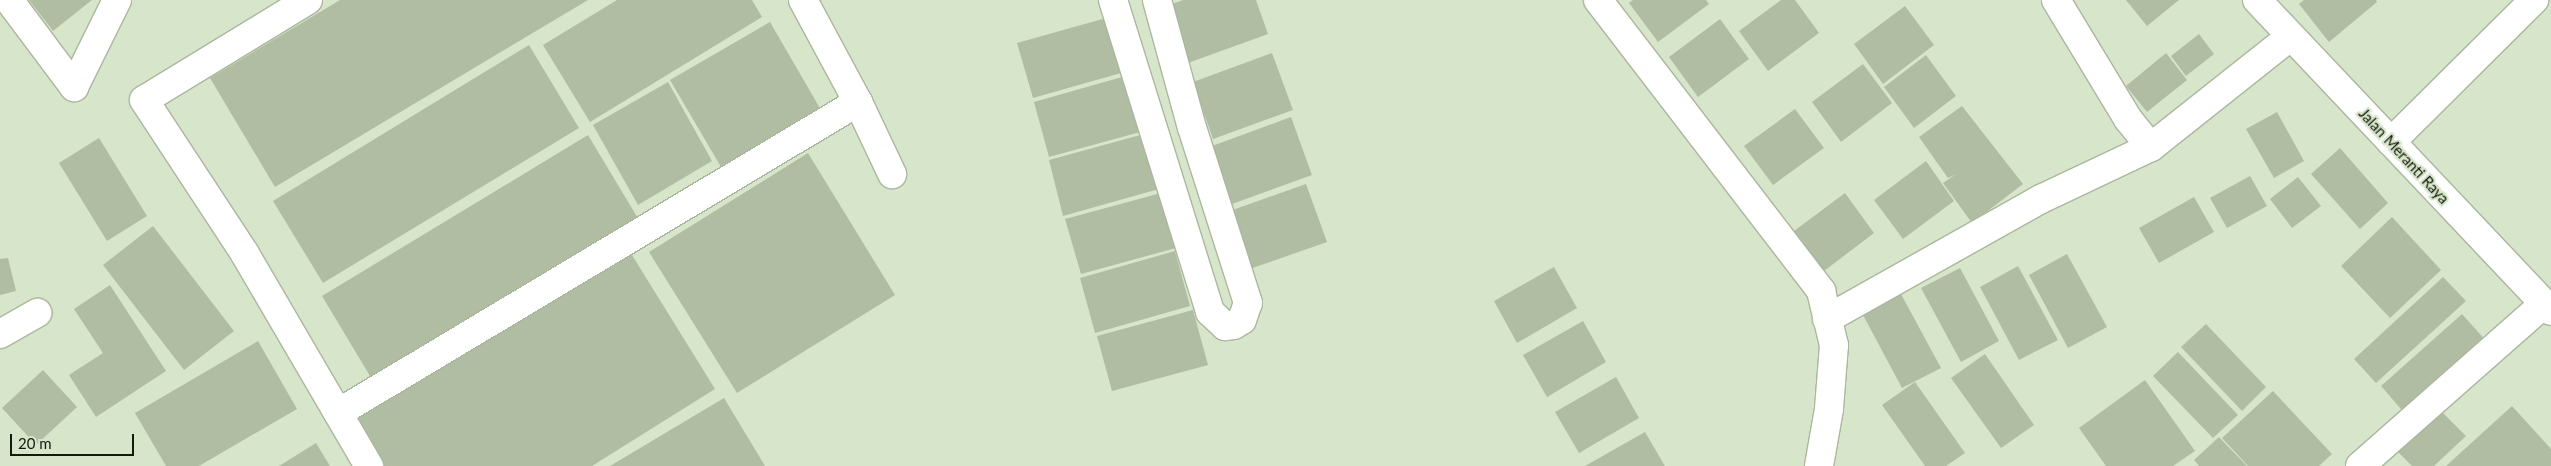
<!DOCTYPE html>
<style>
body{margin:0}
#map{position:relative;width:2551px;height:466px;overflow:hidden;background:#d7e5ca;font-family:Lato,sans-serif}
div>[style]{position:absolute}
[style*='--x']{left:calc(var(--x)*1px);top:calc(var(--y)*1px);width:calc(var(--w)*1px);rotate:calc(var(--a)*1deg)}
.building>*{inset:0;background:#b0bda3}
.roads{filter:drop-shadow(1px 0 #aab79d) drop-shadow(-1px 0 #aab79d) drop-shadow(0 1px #aab79d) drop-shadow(0 -1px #aab79d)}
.minor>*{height:28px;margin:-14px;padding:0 14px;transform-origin:14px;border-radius:14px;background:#fff}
span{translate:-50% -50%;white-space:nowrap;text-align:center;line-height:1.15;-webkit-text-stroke:4.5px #d7e5ca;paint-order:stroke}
.street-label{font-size:15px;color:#14190f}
.scale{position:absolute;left:10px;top:434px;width:124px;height:22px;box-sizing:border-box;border:2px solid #14190f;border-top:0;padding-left:6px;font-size:15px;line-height:18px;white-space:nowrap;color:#14190f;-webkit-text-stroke:4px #d7e5ca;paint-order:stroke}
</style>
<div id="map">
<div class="building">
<i style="clip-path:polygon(29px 0,92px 0,53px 31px)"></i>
<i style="clip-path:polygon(340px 0,588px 0,275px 187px,210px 78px)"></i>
<i style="clip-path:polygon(617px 0,752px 0,762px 17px,590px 122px,543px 45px)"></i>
<i style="clip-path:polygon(1183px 0,1256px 0,1268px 34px,1188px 63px,1167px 6px)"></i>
<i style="clip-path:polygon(1633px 0,1706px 0,1709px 4px,1658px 42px,1629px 3px)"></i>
<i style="clip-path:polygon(1781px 0,1795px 0,1819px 33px,1768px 71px,1739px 31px)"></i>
<i style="clip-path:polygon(2126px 0,2179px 0,2147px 26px)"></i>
<i style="clip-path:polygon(2304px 0,2376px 0,2377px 2px,2329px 42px,2299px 4px)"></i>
<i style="clip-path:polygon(1905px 6px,1934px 45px,1883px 84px,1854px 44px)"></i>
<i style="clip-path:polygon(1113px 16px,1128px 71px,1033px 98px,1017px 43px)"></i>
<i style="clip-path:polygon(1720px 19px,1749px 59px,1698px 97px,1669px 57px)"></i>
<i style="clip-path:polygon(770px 22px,821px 110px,721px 167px,670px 80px)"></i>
<i style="clip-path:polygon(2199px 34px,2214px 54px,2186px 76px,2171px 56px)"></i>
<i style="clip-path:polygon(529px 45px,579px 128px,323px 283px,273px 201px)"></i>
<i style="clip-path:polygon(1272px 53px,1293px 110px,1213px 139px,1193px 82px)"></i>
<i style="clip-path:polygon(2166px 53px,2187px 80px,2147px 112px,2126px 86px)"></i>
<i style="clip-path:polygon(1926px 55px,1956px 96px,1914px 128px,1884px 87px)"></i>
<i style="clip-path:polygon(1863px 64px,1892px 103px,1841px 142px,1812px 102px)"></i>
<i style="clip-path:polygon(1129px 75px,1144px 131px,1049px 157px,1034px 102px)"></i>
<i style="clip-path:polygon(668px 82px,712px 161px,638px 205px,593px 125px)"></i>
<i style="clip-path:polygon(1962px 106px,2023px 184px,1972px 223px,1943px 183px,1956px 174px,1948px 178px,1919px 137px)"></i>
<i style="clip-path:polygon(1795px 109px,1824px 148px,1773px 185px,1744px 146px)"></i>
<i style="clip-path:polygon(2277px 112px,2304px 161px,2274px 178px,2246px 129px)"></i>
<i style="clip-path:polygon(1291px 117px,1312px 175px,1232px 204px,1212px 146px)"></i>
<i style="clip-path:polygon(1144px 134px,1159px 189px,1063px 216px,1049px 160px)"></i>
<i style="clip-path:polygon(588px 135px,639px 220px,373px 381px,322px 296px)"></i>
<i style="clip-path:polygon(99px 138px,147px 216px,107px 241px,59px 163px)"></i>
<i style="clip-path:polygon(2340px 148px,2388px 203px,2360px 229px,2311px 174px)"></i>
<i style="clip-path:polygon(808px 153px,895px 295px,737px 393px,649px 252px)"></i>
<i style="clip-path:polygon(1926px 161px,1954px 201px,1903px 239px,1874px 200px)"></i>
<i style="clip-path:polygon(2250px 176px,2267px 206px,2227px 228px,2210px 198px)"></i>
<i style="clip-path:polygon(2298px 177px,2321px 206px,2292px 228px,2270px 199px)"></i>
<i style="clip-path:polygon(1306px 184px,1327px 242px,1247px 270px,1227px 212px)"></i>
<i style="clip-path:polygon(1161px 193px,1176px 248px,1081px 274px,1065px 219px)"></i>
<i style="clip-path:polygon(1845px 193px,1874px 233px,1824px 271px,1794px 231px)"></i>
<i style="clip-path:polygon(2194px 197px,2214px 232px,2159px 263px,2139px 228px)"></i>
<i style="clip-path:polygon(2392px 217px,2441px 270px,2390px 318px,2341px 266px)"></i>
<i style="clip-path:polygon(153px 226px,234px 331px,184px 370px,103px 265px)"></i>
<i style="clip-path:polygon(627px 247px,715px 389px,592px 466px,382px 466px,353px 419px)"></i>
<i style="clip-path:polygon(1175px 251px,1190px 306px,1095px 333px,1080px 278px)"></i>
<i style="clip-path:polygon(2067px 254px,2107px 327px,2068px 348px,2029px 275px)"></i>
<i style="clip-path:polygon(8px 258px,16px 291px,0 295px,0 259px)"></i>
<i style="clip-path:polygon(2018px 266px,2058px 340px,2019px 360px,1980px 287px)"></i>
<i style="clip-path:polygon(1554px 267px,1577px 308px,1517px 343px,1494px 301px)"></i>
<i style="clip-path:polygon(1960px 268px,1999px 341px,1961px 362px,1921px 288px)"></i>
<i style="clip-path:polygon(2443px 277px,2466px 301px,2376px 383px,2354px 359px)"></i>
<i style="clip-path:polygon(110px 285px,166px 371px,96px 417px,69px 375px,103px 353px,74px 309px)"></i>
<i style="clip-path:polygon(1901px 294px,1941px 368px,1902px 388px,1863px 315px)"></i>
<i style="clip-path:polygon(1193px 310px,1208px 365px,1112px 391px,1097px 336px)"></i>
<i style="clip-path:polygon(2462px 314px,2488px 343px,2407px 416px,2381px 386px)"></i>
<i style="clip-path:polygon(1583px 321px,1606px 362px,1547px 397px,1523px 355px)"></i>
<i style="clip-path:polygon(2206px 324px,2266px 387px,2242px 411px,2181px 347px)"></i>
<i style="clip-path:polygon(258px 341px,297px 409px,199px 466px,166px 466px,135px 413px)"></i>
<i style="clip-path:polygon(2178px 352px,2238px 415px,2213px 438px,2153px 376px)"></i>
<i style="clip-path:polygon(1985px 354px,2034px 425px,2001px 448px,1951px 378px)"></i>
<i style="clip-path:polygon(43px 370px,77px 407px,36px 445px,2px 408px)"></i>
<i style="clip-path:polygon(1616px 377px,1639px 418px,1579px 453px,1555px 412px)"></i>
<i style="clip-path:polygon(2145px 380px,2195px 451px,2173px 466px,2106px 466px,2079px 428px)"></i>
<i style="clip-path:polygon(1915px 382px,1965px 453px,1946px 466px,1925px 466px,1882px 405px)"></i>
<i style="clip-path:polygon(2273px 391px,2332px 454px,2319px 466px,2248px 466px,2222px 438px)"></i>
<i style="clip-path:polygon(724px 398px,765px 466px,610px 466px)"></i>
<i style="clip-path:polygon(2512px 406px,2551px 449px,2551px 466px,2446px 466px)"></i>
<i style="clip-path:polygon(2439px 409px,2466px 436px,2434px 466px,2412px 466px,2396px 450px)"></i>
<i style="clip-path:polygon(1645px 432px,1665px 466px,1585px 466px)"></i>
<i style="clip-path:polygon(2219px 437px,2247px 466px,2199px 466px,2194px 460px)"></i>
<i style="clip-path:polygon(316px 443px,330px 466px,279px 466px)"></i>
</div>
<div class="roads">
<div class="minor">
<i style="--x:9;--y:0;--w:109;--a:53.2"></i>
<i style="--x:74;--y:87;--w:97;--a:-63.7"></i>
<i style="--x:308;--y:0;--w:192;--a:148.6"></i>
<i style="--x:144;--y:100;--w:184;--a:56.7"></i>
<i style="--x:245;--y:254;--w:246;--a:59.7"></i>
<i style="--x:803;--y:0;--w:116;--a:61.7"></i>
<i style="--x:858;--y:102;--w:80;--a:64.7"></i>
<i style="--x:1113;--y:0;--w:327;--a:72.7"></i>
<i style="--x:1210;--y:312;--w:21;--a:43"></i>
<i style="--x:1225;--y:326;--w:9;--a:-6"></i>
<i style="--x:1234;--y:325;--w:9;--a:-32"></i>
<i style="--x:1242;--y:320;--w:18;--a:-71"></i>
<i style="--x:1248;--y:303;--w:184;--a:-107.7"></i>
<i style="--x:1192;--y:128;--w:133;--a:-105.3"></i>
<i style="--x:1598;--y:0;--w:367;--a:52.5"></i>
<i style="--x:1821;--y:291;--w:56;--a:76.5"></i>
<i style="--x:1834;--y:345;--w:64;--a:94.5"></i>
<i style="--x:1829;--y:409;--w:58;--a:100"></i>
<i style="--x:2056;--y:0;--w:139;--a:58.8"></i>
<i style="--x:2128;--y:119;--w:36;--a:51"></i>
<i style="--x:2257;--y:0;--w:428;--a:46.6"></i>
<i style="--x:2391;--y:142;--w:202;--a:-44.8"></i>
<i style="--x:1827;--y:319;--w:245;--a:-29.3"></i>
<i style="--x:2041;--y:199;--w:122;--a:-25.3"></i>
<i style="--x:2151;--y:147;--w:177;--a:-38.4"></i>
<i style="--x:0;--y:334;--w:43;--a:-29.6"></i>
<i style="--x:338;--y:413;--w:606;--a:-30.88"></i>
<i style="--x:2360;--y:466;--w:245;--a:-41.4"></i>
</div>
</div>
<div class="street-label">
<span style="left:2404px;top:156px;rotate:47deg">Jalan Meranti Raya</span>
</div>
<div class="scale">20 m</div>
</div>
